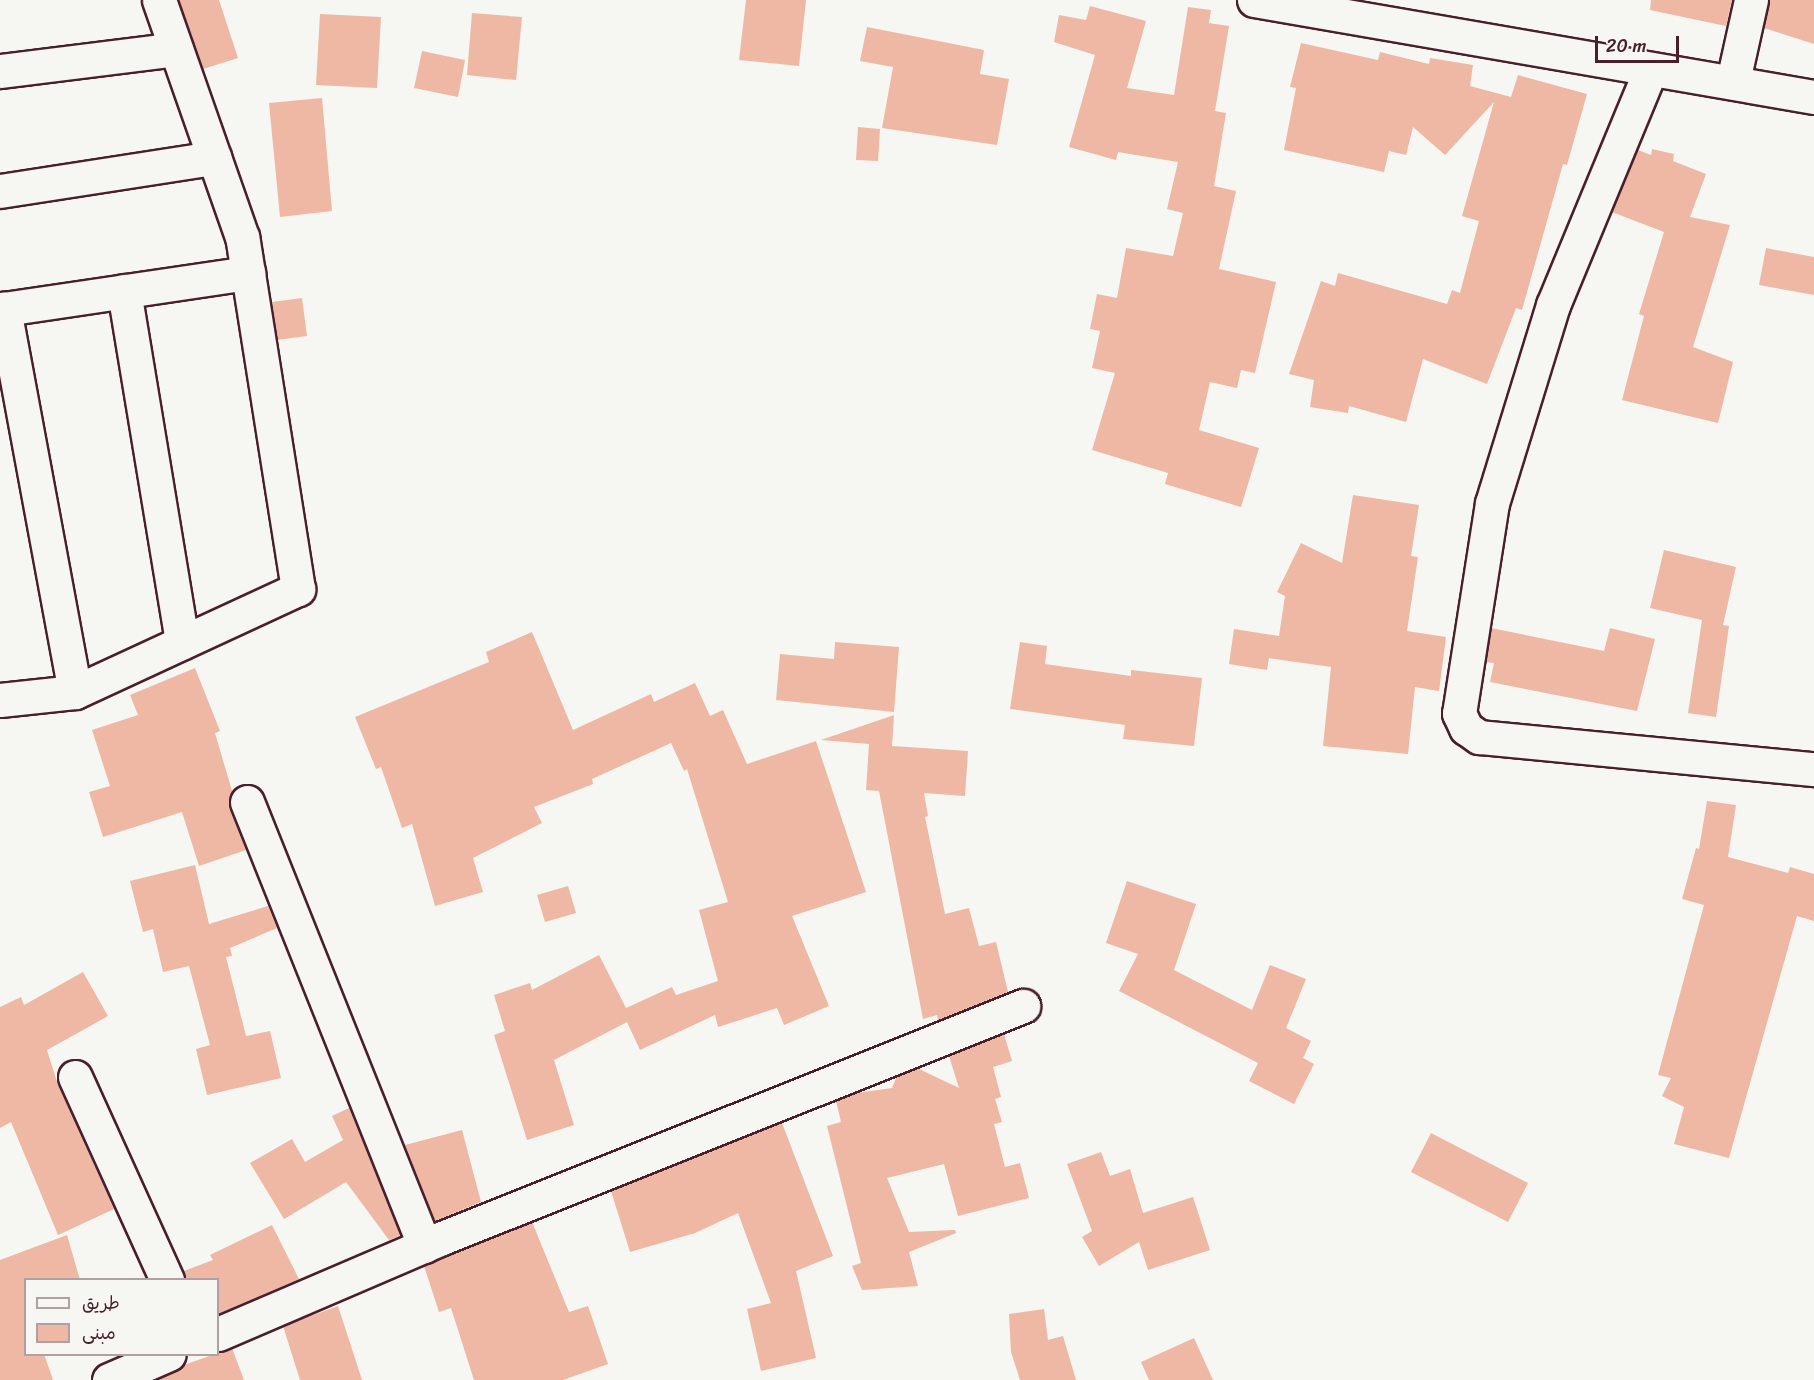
<!DOCTYPE html>
<meta charset="utf-8">
<style>
body{margin:0}
#map{position:relative;width:1814px;height:1380px;overflow:hidden;background:#f6f6f2;font-family:Sriracha,"Playpen Sans Arabic",sans-serif}
div>[style]{position:absolute}
[style*='--x']{left:calc(var(--x)*1px);top:calc(var(--y)*1px);width:calc(var(--w)*1px);rotate:calc(var(--a)*1deg)}
.building>*{inset:0;background:#efb8a4}
.roads{filter:drop-shadow(2px 0 #4a1f2b) drop-shadow(-2px 0 #4a1f2b) drop-shadow(0 2px #4a1f2b) drop-shadow(0 -2px #4a1f2b)}
.minor>*{height:33px;margin:-16.5px;padding:0 16.5px;transform-origin:16.5px;border-radius:16.5px;background:#f6f6f2}
span{translate:-50% -50%;white-space:nowrap;text-align:center;line-height:1.15;-webkit-text-stroke:4.5px #f6f6f2;paint-order:stroke}
.legend{position:absolute;left:24px;top:1278px;width:195px;height:78px;box-sizing:border-box;background:#f6f6f2;border:2px solid #b1a0a2;margin:0;padding:8px 10px;list-style:none;font-size:18px;color:#4a1f2b}
.legend li{display:flex;align-items:center;gap:12px;height:30px}
.legend b{width:30px;border:2px solid #b1a0a2}
.scale{position:absolute;left:1595px;top:36px;width:84px;height:27px;box-sizing:border-box;border:3px solid #4a1f2b;border-top:0;padding-left:8px;font-size:18px;line-height:21px;white-space:nowrap;color:#4a1f2b;-webkit-text-stroke:4px #f6f6f2;paint-order:stroke}
</style>
<div id="map">
<div class="building">
<i style="clip-path:polygon(179px 0,219px 0,238px 58px,203px 69px)"></i>
<i style="clip-path:polygon(746px 0,806px 0,799px 66px,739px 60px)"></i>
<i style="clip-path:polygon(1651px 0,1732px 0,1726px 26px,1650px 10px)"></i>
<i style="clip-path:polygon(1769px 0,1814px 0,1814px 44px,1764px 28px)"></i>
<i style="clip-path:polygon(1090px 6px,1146px 21px,1127px 88px,1174px 95px,1188px 7px,1211px 10px,1209px 23px,1229px 26px,1215px 111px,1226px 113px,1214px 186px,1236px 191px,1219px 269px,1276px 282px,1255px 373px,1241px 370px,1237px 388px,1210px 382px,1199px 430px,1259px 448px,1241px 507px,1165px 484px,1168px 473px,1092px 450px,1115px 373px,1092px 368px,1100px 331px,1090px 329px,1097px 294px,1117px 298px,1126px 248px,1173px 256px,1183px 213px,1167px 209px,1178px 162px,1118px 152px,1116px 160px,1069px 147px,1095px 55px,1054px 42px,1059px 15px,1086px 20px)"></i>
<i style="clip-path:polygon(472px 13px,522px 17px,516px 80px,467px 75px)"></i>
<i style="clip-path:polygon(320px 14px,381px 17px,377px 88px,316px 85px)"></i>
<i style="clip-path:polygon(867px 27px,984px 50px,980px 74px,1009px 79px,997px 145px,882px 128px,893px 67px,860px 61px)"></i>
<i style="clip-path:polygon(1301px 43px,1378px 60px,1380px 52px,1429px 64px,1430px 58px,1473px 65px,1470px 86px,1511px 97px,1518px 75px,1587px 94px,1567px 165px,1563px 164px,1522px 310px,1516px 308px,1487px 384px,1423px 359px,1406px 422px,1349px 406px,1348px 413px,1310px 407px,1314px 380px,1289px 374px,1321px 281px,1335px 286px,1338px 273px,1447px 304px,1452px 290px,1460px 293px,1479px 221px,1462px 216px,1494px 102px,1445px 155px,1413px 127px,1406px 155px,1389px 151px,1384px 172px,1284px 150px,1296px 88px,1290px 87px)"></i>
<i style="clip-path:polygon(422px 51px,465px 60px,458px 97px,414px 88px)"></i>
<i style="clip-path:polygon(322px 98px,332px 211px,280px 217px,269px 103px)"></i>
<i style="clip-path:polygon(858px 127px,880px 129px,878px 161px,856px 160px)"></i>
<i style="clip-path:polygon(1652px 149px,1674px 154px,1673px 161px,1706px 174px,1690px 217px,1730px 225px,1693px 347px,1733px 362px,1718px 423px,1622px 400px,1644px 316px,1639px 314px,1664px 232px,1612px 212px,1638px 150px,1651px 155px)"></i>
<i style="clip-path:polygon(1766px 248px,1814px 257px,1814px 295px,1759px 285px)"></i>
<i style="clip-path:polygon(302px 298px,307px 336px,277px 340px,272px 302px)"></i>
<i style="clip-path:polygon(1353px 495px,1419px 505px,1411px 556px,1418px 557px,1407px 631px,1446px 637px,1439px 691px,1415px 687px,1408px 754px,1323px 746px,1331px 667px,1269px 658px,1267px 670px,1229px 664px,1234px 629px,1279px 636px,1285px 596px,1277px 592px,1301px 543px,1342px 563px)"></i>
<i style="clip-path:polygon(1664px 550px,1736px 567px,1723px 625px,1729px 626px,1716px 717px,1688px 713px,1702px 620px,1650px 608px)"></i>
<i style="clip-path:polygon(1491px 628px,1604px 651px,1610px 628px,1655px 639px,1637px 711px,1490px 682px,1494px 663px,1486px 662px)"></i>
<i style="clip-path:polygon(532px 632px,573px 730px,651px 694px,654px 702px,695px 683px,710px 716px,723px 710px,747px 764px,816px 741px,866px 892px,792px 916px,829px 1006px,784px 1025px,777px 1008px,718px 1027px,715px 1015px,640px 1050px,627px 1022px,554px 1060px,574px 1125px,527px 1140px,494px 1035px,505px 1031px,494px 995px,530px 983px,532px 990px,599px 955px,626px 1008px,672px 987px,676px 995px,718px 981px,699px 910px,728px 902px,687px 769px,684px 771px,671px 743px,592px 779px,593px 784px,534px 807px,542px 823px,473px 858px,483px 892px,435px 906px,412px 824px,402px 828px,381px 767px,376px 769px,355px 717px,489px 662px,486px 652px)"></i>
<i style="clip-path:polygon(835px 642px,899px 647px,894px 712px,776px 700px,780px 654px,834px 659px)"></i>
<i style="clip-path:polygon(1020px 642px,1047px 646px,1045px 664px,1131px 676px,1131px 670px,1202px 678px,1194px 746px,1123px 739px,1125px 725px,1010px 709px)"></i>
<i style="clip-path:polygon(195px 668px,220px 731px,215px 733px,232px 791px,229px 808px,246px 850px,199px 866px,182px 812px,103px 837px,89px 792px,110px 786px,92px 730px,138px 715px,130px 695px)"></i>
<i style="clip-path:polygon(894px 715px,892px 746px,968px 751px,965px 796px,924px 793px,928px 816px,925px 817px,945px 914px,969px 908px,979px 946px,996px 942px,1008px 992px,938px 1020px,937px 1015px,923px 1019px,879px 791px,866px 790px,869px 744px,821px 740px)"></i>
<i style="clip-path:polygon(1707px 801px,1736px 805px,1728px 857px,1788px 873px,1790px 867px,1814px 874px,1814px 921px,1797px 916px,1729px 1158px,1674px 1144px,1684px 1107px,1662px 1096px,1671px 1078px,1658px 1075px,1704px 905px,1682px 899px,1696px 848px,1699px 849px)"></i>
<i style="clip-path:polygon(195px 865px,209px 924px,268px 906px,277px 928px,230px 948px,232px 956px,226px 957px,246px 1036px,270px 1031px,281px 1078px,207px 1095px,196px 1049px,210px 1045px,189px 966px,163px 972px,153px 929px,143px 932px,130px 881px)"></i>
<i style="clip-path:polygon(1127px 881px,1196px 904px,1174px 970px,1252px 1010px,1270px 965px,1306px 979px,1286px 1028px,1311px 1041px,1303px 1058px,1314px 1064px,1294px 1104px,1249px 1081px,1258px 1063px,1119px 991px,1138px 954px,1106px 943px)"></i>
<i style="clip-path:polygon(568px 886px,576px 913px,545px 922px,537px 895px)"></i>
<i style="clip-path:polygon(83px 972px,108px 1016px,47px 1050px,58px 1085px,114px 1209px,58px 1235px,11px 1122px,0 1128px,0 1007px,21px 997px,24px 1005px)"></i>
<i style="clip-path:polygon(1004px 1034px,1012px 1061px,993px 1067px,1001px 1097px,995px 1099px,1002px 1122px,994px 1124px,1005px 1167px,1020px 1163px,1029px 1198px,958px 1216px,944px 1164px,887px 1178px,909px 1232px,955px 1230px,956px 1233px,909px 1252px,918px 1286px,862px 1290px,852px 1266px,861px 1263px,827px 1126px,841px 1122px,836px 1101px,856px 1093px,892px 1088px,897px 1076px,917px 1068px,959px 1088px,949px 1056px)"></i>
<i style="clip-path:polygon(349px 1108px,401px 1235px,389px 1240px,346px 1182px,284px 1219px,250px 1163px,292px 1139px,305px 1162px,343px 1140px,332px 1116px)"></i>
<i style="clip-path:polygon(782px 1123px,833px 1256px,796px 1271px,816px 1358px,761px 1371px,747px 1309px,771px 1303px,738px 1213px,695px 1233px,630px 1252px,611px 1191px)"></i>
<i style="clip-path:polygon(462px 1130px,481px 1202px,435px 1221px,405px 1145px)"></i>
<i style="clip-path:polygon(1431px 1133px,1528px 1183px,1508px 1222px,1411px 1172px)"></i>
<i style="clip-path:polygon(1101px 1152px,1110px 1176px,1130px 1169px,1143px 1213px,1193px 1197px,1210px 1250px,1148px 1270px,1139px 1242px,1099px 1266px,1082px 1237px,1092px 1231px,1067px 1164px)"></i>
<i style="clip-path:polygon(532px 1222px,569px 1312px,588px 1306px,608px 1364px,563px 1380px,474px 1380px,451px 1308px,439px 1312px,424px 1266px)"></i>
<i style="clip-path:polygon(272px 1225px,299px 1279px,218px 1314px,218px 1280px,185px 1280px,184px 1271px,213px 1260px,210px 1255px)"></i>
<i style="clip-path:polygon(67px 1235px,80px 1280px,26px 1280px,26px 1354px,44px 1354px,53px 1380px,0 1380px,0 1260px)"></i>
<i style="clip-path:polygon(338px 1306px,362px 1380px,300px 1380px,283px 1326px)"></i>
<i style="clip-path:polygon(1044px 1309px,1048px 1340px,1063px 1336px,1076px 1380px,1020px 1380px,1011px 1352px,1009px 1314px)"></i>
<i style="clip-path:polygon(1194px 1338px,1213px 1380px,1149px 1380px,1141px 1362px)"></i>
<i style="clip-path:polygon(232px 1348px,244px 1380px,156px 1380px,184px 1365px)"></i>
</div>
<div class="roads">
<div class="minor">
<i style="--x:1254;--y:0;--w:568;--a:9.83"></i>
<i style="--x:0;--y:71;--w:177;--a:-7.1"></i>
<i style="--x:1650;--y:71;--w:253;--a:112.5"></i>
<i style="--x:1553;--y:305;--w:207;--a:107.1"></i>
<i style="--x:1492;--y:503;--w:213;--a:98.9"></i>
<i style="--x:1459;--y:713;--w:17;--a:65"></i>
<i style="--x:1466;--y:728;--w:16;--a:35"></i>
<i style="--x:1479;--y:737;--w:337;--a:5.5"></i>
<i style="--x:1733;--y:81;--w:83;--a:-77.5"></i>
<i style="--x:0;--y:191;--w:217;--a:-8.8"></i>
<i style="--x:124;--y:291;--w:356;--a:80.6"></i>
<i style="--x:75;--y:692;--w:390;--a:-100.5"></i>
<i style="--x:4;--y:309;--w:247;--a:-8.4"></i>
<i style="--x:0;--y:700;--w:75;--a:-6.1"></i>
<i style="--x:75;--y:692;--w:246;--a:-24.8"></i>
<i style="--x:298;--y:589;--w:356;--a:-99"></i>
<i style="--x:242;--y:237;--w:251;--a:-109.3"></i>
<i style="--x:247;--y:802;--w:478;--a:68.2"></i>
<i style="--x:75;--y:1077;--w:223;--a:65.6"></i>
<i style="--x:218;--y:1334;--w:244;--a:-23.2"></i>
<i style="--x:442;--y:1238;--w:626;--a:-21.77"></i>
<i style="--x:109;--y:1380;--w:65;--a:-23.4"></i>
</div>
</div>
<ul class="legend">
<li><b style="height:8px;background:#f6f6f2"></b>طريق</li>
<li><b style="height:16px;background:#efb8a4"></b>مبنى</li>
</ul>
<div class="scale">20 m</div>
</div>
